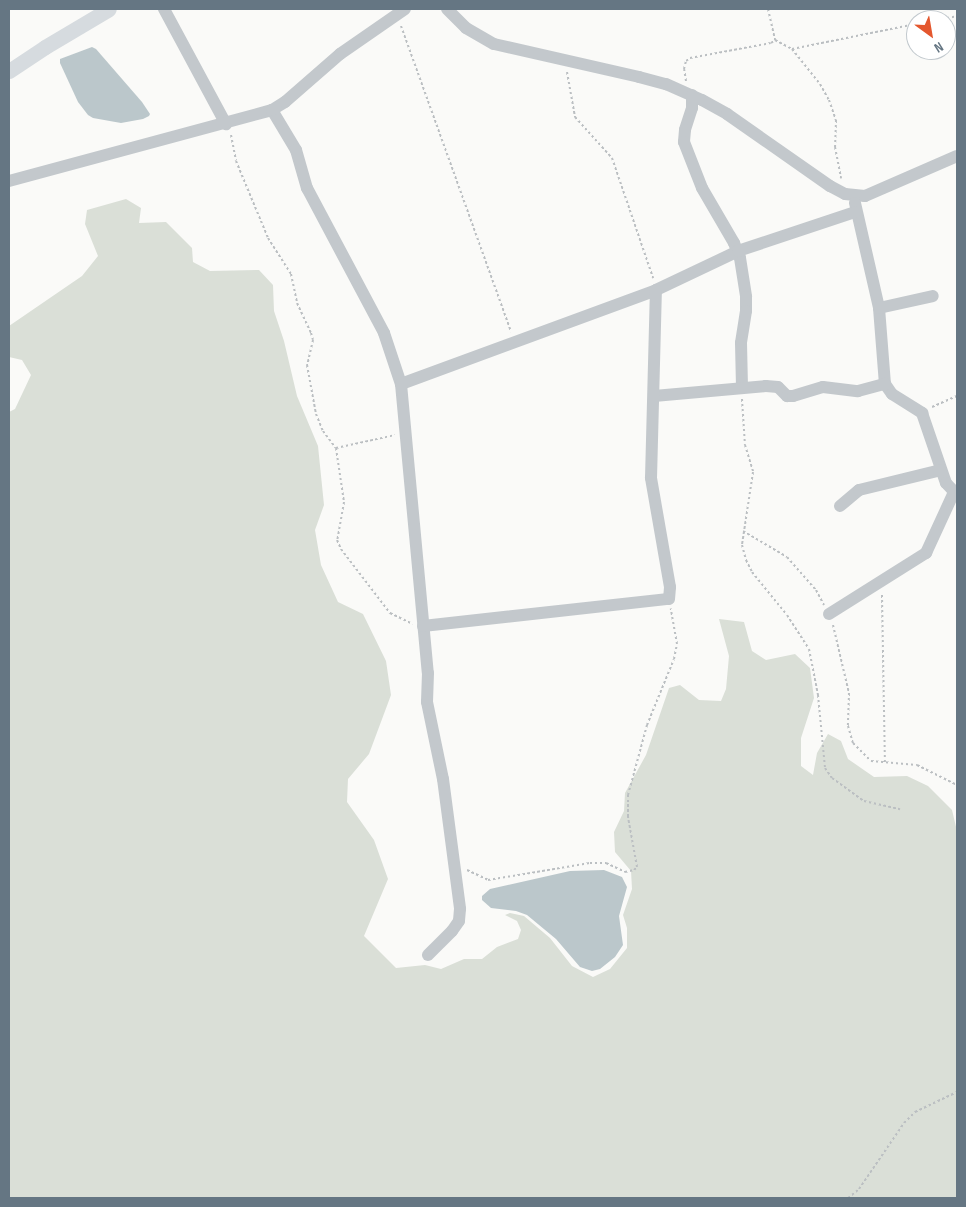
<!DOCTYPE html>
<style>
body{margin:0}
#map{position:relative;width:966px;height:1207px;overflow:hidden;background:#fafaf8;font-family:"Sofia Sans Condensed",sans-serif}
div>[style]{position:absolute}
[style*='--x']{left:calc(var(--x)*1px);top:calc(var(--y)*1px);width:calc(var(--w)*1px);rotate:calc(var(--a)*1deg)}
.green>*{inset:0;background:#dadfd7}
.water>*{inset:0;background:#bbc7cb}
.path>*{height:2px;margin-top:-1px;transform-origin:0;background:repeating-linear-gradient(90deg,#bbbfc2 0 2.5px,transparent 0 5px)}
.minor>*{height:12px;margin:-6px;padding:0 6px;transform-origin:6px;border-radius:6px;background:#c3c8cc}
.major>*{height:15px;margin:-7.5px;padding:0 7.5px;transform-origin:7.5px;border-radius:7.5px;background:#d6dbdf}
span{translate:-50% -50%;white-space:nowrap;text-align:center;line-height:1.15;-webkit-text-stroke:5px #fff;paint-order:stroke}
.frame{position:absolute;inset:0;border:10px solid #657683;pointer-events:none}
.north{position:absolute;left:906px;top:10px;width:50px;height:50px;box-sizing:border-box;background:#fff;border:1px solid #c1c8cd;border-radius:50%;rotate:148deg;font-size:14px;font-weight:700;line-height:20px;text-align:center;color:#657683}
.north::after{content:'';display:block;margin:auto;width:18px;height:22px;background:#e4572e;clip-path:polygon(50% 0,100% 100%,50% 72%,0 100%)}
</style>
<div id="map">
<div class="green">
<i style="clip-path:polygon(126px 199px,141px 208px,139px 223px,166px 222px,192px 248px,193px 262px,210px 271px,259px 270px,273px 285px,274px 311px,284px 341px,297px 396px,318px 446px,324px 505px,315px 530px,321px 565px,338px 602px,363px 614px,386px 661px,391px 695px,369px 754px,348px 779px,347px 802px,374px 840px,388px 879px,364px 936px,396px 968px,425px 965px,441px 969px,464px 959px,482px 959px,497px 947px,518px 939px,521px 930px,517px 921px,505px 915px,510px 913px,524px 916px,550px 938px,572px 966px,593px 977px,610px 969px,627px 948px,627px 928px,623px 915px,632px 889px,631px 871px,615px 852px,614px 832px,624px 811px,625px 793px,646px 755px,669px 688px,680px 685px,699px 700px,721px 701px,726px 689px,729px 656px,719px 619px,744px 622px,752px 651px,766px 660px,795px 654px,810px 668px,814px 698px,801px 738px,801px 766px,813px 775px,817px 753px,828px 734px,841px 741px,848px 759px,874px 777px,907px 776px,928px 786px,952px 810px,957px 831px,957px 1198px,9px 1198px,9px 412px,15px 409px,31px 375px,22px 360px,9px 357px,9px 326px,82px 276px,98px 256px,85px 224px,87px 210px)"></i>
</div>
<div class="water">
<i style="clip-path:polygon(92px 47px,96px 49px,142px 102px,150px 114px,149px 116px,143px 119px,121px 123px,93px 118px,88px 115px,78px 102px,60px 63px,60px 59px)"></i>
<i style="clip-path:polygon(604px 870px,622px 877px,627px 887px,619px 916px,623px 945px,615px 957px,600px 969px,592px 971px,580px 967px,556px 939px,527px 915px,516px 911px,491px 908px,482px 900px,482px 896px,490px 889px,570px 871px)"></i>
</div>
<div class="path">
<i style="--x:768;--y:9;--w:32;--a:77"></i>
<i style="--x:775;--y:40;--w:19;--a:28"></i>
<i style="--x:792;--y:49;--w:126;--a:-11.4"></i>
<i style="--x:937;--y:20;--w:20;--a:-11"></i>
<i style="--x:401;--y:26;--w:325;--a:70.2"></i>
<i style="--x:792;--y:49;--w:45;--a:51.3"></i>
<i style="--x:820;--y:84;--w:18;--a:61"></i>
<i style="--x:829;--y:100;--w:21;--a:71"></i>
<i style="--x:836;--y:120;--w:27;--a:92"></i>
<i style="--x:835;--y:147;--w:32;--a:79"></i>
<i style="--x:567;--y:72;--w:46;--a:79.9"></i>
<i style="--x:575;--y:117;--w:55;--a:47.9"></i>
<i style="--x:612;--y:158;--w:127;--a:71.1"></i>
<i style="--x:686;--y:81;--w:12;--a:-99"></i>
<i style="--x:684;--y:69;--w:8;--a:-76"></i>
<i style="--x:686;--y:61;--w:5;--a:-37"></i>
<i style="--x:690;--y:58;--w:82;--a:-10.5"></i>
<i style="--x:771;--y:43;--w:5;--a:-37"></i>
<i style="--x:231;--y:135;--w:26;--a:79"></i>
<i style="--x:236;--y:161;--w:83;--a:67.4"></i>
<i style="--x:268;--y:238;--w:43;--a:57.4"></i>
<i style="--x:291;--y:274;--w:30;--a:78"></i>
<i style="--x:297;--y:303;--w:33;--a:65"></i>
<i style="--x:311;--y:333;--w:7;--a:74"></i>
<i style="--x:313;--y:340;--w:26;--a:103"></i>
<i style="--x:307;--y:365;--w:50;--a:79.6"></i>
<i style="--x:316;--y:414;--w:18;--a:68"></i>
<i style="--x:323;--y:431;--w:21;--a:53"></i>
<i style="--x:336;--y:448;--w:60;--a:-12.4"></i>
<i style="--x:742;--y:399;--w:46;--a:86.3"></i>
<i style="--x:745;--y:445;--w:28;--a:73"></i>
<i style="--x:753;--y:472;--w:74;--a:98.6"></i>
<i style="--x:742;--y:545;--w:16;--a:75"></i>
<i style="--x:746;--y:560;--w:13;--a:63"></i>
<i style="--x:752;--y:572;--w:55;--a:50.9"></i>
<i style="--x:787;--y:615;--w:40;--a:57.1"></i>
<i style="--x:809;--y:649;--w:47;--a:78.9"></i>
<i style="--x:818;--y:695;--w:73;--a:84.5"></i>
<i style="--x:825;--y:768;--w:12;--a:55"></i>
<i style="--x:832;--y:778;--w:39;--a:36"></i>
<i style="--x:864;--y:801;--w:37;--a:13"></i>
<i style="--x:932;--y:407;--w:27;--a:-24"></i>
<i style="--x:336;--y:448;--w:55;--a:81.6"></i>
<i style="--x:344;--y:502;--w:39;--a:100"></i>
<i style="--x:337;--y:540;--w:10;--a:66"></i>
<i style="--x:341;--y:549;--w:81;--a:52.6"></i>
<i style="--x:390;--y:613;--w:25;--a:26"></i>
<i style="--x:743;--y:531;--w:51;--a:30.6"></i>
<i style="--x:787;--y:557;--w:44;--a:48.7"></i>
<i style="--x:816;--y:590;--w:17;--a:62"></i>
<i style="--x:882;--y:595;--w:167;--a:89"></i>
<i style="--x:833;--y:625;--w:70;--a:76.8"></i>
<i style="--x:849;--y:693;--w:33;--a:92"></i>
<i style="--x:848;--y:726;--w:18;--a:74"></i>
<i style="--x:853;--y:743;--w:25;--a:45"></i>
<i style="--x:871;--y:761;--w:46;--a:5"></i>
<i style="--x:917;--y:765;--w:45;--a:26.6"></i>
<i style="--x:467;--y:870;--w:23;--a:25"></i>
<i style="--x:488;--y:880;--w:103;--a:-9.5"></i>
<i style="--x:590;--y:863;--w:16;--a:0"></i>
<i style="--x:606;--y:863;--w:21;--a:25"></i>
<i style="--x:625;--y:872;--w:9;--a:-13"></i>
<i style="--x:634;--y:870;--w:4;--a:-45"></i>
<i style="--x:637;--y:867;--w:51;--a:-100.2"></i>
<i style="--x:628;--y:817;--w:22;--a:-90"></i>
<i style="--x:628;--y:795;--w:73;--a:-74.8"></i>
<i style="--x:647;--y:725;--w:71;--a:-67.8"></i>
<i style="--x:674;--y:659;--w:15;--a:-79"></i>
<i style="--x:677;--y:644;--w:36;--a:-100"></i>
<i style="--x:848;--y:1198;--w:14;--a:-39"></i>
<i style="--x:859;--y:1189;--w:80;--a:-55.7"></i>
<i style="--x:904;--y:1123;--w:16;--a:-45"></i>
<i style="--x:915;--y:1112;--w:47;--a:-25.5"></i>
</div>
<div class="minor">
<i style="--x:164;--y:9;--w:131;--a:61.7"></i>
<i style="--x:447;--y:9;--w:27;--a:45"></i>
<i style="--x:466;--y:28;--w:32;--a:30"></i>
<i style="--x:494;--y:44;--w:149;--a:12.8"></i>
<i style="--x:639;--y:77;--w:28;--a:15"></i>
<i style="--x:666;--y:84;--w:39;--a:24"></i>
<i style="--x:702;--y:100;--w:29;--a:29"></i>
<i style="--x:727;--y:114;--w:126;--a:35"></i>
<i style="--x:830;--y:186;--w:17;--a:28"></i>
<i style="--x:845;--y:194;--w:20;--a:6"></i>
<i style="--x:865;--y:196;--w:100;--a:-23.5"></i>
<i style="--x:692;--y:95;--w:13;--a:90"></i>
<i style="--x:692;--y:108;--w:23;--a:108"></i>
<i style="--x:685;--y:130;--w:12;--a:95"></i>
<i style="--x:684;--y:142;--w:49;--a:68.6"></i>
<i style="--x:702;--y:188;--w:64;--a:59.8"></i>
<i style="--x:734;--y:243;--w:16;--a:68"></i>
<i style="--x:740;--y:258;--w:39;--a:81"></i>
<i style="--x:746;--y:297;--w:14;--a:90"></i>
<i style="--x:746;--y:311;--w:32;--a:99"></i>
<i style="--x:741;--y:343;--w:45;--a:88.7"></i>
<i style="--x:272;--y:110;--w:47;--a:59"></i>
<i style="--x:296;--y:150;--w:40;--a:74"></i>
<i style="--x:307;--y:188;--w:164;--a:62"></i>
<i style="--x:384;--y:333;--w:54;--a:71.6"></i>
<i style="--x:401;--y:384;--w:290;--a:84.7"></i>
<i style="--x:428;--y:673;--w:29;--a:92"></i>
<i style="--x:427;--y:702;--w:79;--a:78.3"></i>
<i style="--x:443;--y:779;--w:131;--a:82.5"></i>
<i style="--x:460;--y:909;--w:12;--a:95"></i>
<i style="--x:459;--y:921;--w:12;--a:125"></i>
<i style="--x:452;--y:931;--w:34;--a:135"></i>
<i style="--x:9;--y:181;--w:272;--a:-15.1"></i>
<i style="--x:272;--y:110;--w:15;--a:-32"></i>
<i style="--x:285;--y:102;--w:73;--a:-41.1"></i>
<i style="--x:340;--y:54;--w:79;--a:-34.7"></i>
<i style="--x:855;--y:203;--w:108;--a:77.1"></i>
<i style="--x:879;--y:308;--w:76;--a:85.5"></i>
<i style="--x:885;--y:384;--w:12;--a:55"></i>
<i style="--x:892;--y:394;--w:36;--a:32"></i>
<i style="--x:922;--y:413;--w:74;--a:71.1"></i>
<i style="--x:946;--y:483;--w:16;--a:47"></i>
<i style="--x:879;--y:308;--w:55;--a:-12.5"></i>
<i style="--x:401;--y:384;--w:272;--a:-20.2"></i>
<i style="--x:656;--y:290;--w:91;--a:-25.4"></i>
<i style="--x:738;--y:251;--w:123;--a:-18.4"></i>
<i style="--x:654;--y:396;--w:112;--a:-5.1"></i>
<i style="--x:766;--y:386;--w:12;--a:5"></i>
<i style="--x:778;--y:387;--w:13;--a:45"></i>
<i style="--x:787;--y:396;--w:6;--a:0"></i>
<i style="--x:793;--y:396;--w:31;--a:-17"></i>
<i style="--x:823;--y:387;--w:35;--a:7"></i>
<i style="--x:858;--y:391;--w:28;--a:-15"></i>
<i style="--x:840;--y:506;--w:25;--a:-40"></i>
<i style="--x:859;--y:490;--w:84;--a:-13.7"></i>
<i style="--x:829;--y:614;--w:115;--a:-32.2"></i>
<i style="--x:926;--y:553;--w:67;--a:-65.3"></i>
<i style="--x:423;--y:626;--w:247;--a:-6.3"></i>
<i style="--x:669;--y:599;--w:12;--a:-85"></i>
<i style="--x:670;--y:587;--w:111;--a:-99.9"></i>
<i style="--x:651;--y:478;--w:188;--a:-88.5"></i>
</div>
<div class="major">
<i style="--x:9;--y:71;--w:43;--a:-33.7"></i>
<i style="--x:45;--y:47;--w:74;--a:-30.7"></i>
</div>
<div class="frame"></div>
<div class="north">N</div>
</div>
